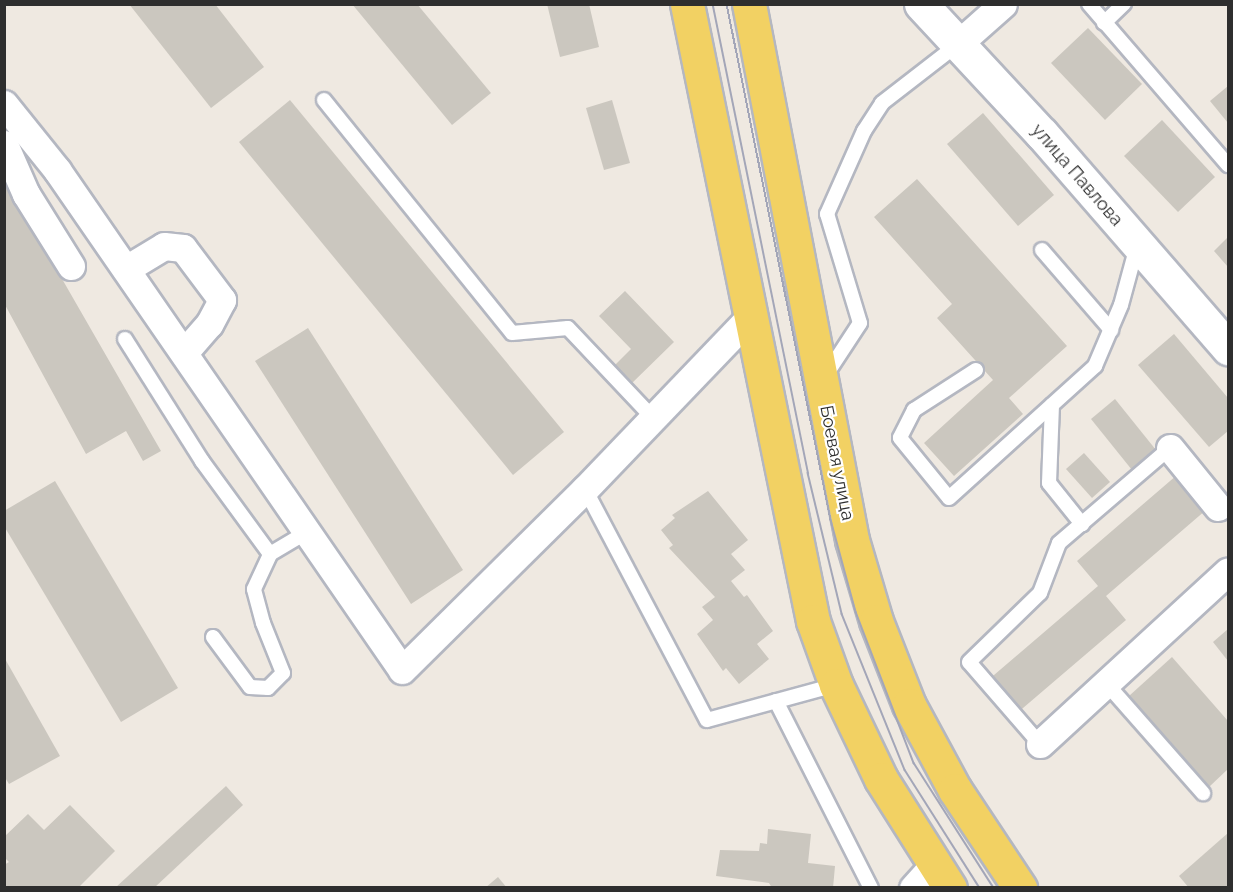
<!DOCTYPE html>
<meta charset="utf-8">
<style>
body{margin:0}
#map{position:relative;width:1233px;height:892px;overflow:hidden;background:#efe9e1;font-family:Raleway,sans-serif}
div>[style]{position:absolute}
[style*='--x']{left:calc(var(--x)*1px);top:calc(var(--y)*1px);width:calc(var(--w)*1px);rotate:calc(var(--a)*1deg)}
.building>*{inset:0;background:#cbc7bf}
.roads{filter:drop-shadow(2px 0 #b4b7c1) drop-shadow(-2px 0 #b4b7c1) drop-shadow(0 2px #b4b7c1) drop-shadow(0 -2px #b4b7c1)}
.lane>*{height:14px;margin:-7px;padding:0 7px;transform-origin:7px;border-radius:7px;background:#fff}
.street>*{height:27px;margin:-13.5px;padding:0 13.5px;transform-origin:13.5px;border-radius:13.5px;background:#fff}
.secondary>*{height:33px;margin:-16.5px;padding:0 16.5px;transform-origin:16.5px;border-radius:16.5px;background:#fff}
.primary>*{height:33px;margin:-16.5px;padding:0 16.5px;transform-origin:16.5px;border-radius:16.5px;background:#f2d163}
.tram>*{height:1.5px;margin:-0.75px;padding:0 0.75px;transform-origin:0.75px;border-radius:0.75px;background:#a3a6b8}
span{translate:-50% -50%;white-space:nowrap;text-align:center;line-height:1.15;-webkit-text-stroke:4.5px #fff;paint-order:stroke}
.street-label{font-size:18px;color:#2e2e2e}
.frame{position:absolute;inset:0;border:6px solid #2e2e2e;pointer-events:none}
</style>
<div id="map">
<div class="building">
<i style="clip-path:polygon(129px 4px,215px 4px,264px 67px,211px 108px)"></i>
<i style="clip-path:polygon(352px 4px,417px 4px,491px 93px,452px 125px)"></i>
<i style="clip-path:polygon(547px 4px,589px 4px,599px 47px,560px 57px)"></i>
<i style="clip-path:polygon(1088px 28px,1142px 84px,1105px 120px,1051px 63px)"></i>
<i style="clip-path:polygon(1228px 86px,1228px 123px,1210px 101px)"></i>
<i style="clip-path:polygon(290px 100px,564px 432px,513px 475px,239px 142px)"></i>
<i style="clip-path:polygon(612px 100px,630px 163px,604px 170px,586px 108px)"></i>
<i style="clip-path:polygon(983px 113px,1054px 195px,1018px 226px,947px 144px)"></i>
<i style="clip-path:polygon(1162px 120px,1215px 177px,1178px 212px,1124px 156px)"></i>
<i style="clip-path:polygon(4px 178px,161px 451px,143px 461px,126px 431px,86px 454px,4px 303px)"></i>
<i style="clip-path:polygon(917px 179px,1067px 346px,1009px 398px,1023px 414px,954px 476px,924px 443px,993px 380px,937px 318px,952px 304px,874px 217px)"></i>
<i style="clip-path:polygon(1228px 237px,1228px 267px,1214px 251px)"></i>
<i style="clip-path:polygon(625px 291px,674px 342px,629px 386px,612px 368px,631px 349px,599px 316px)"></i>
<i style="clip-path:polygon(308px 328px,463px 570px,411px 604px,255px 361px)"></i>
<i style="clip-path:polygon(1174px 334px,1228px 398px,1228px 431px,1209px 447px,1138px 365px)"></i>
<i style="clip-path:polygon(1115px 399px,1156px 450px,1132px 470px,1091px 419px)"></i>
<i style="clip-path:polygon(1084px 453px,1110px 482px,1092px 498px,1066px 469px)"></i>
<i style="clip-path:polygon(1177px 475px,1206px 510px,1106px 596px,1126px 620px,1016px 714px,987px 681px,1098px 586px,1077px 561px)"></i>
<i style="clip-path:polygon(55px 481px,178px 688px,121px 722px,4px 526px,4px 511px)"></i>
<i style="clip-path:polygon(708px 491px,748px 540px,731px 554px,745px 570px,731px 581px,744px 597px,747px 595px,773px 631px,757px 644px,769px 659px,739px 684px,726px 668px,723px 671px,697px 634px,713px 620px,702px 607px,715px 597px,669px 548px,673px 545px,661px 530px,675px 518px,672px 515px)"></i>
<i style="clip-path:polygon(1228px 629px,1228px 661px,1213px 642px)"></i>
<i style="clip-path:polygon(4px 657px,60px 756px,9px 784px,4px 776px)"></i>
<i style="clip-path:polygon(1172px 657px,1228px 721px,1228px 769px,1209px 787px,1129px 696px)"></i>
<i style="clip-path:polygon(226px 786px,243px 805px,154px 888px,115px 888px)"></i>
<i style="clip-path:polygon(70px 805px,115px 851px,78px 888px,4px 888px,4px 865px,9px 862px,4px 857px,4px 837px,28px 814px,44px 830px)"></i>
<i style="clip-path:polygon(768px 829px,811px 834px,808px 863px,835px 866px,833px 888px,772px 888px,769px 883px,716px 876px,720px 850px,759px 851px,760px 843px,767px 844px)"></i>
<i style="clip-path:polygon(1228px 833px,1228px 888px,1189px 888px,1179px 876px)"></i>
<i style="clip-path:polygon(498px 877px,507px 888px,485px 888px)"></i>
</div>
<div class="roads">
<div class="lane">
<i style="--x:1089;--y:4;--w:213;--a:49.2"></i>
<i style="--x:1104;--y:23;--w:28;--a:-44"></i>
<i style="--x:324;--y:100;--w:299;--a:51.1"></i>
<i style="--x:512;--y:333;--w:56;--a:-5.1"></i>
<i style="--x:568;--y:328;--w:124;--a:46.6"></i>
<i style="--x:1042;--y:250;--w:106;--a:49.2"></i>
<i style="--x:125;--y:339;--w:144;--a:57.7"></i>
<i style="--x:202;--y:461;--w:115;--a:53.8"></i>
<i style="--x:270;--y:554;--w:43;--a:-30.7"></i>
<i style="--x:976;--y:370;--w:74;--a:147.2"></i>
<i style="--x:914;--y:410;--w:31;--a:117"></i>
<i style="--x:900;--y:438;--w:77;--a:50.8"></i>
<i style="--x:949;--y:498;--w:197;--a:-42.1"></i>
<i style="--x:1095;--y:366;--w:66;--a:-66.9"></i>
<i style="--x:1121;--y:305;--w:61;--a:-74.8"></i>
<i style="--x:826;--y:375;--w:62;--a:-56.8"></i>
<i style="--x:860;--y:323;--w:114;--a:-106.8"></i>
<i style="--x:827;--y:214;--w:91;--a:-66"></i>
<i style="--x:864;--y:131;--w:33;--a:-57"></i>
<i style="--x:882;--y:103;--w:96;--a:-37.8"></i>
<i style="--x:1052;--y:405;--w:78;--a:92.2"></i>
<i style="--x:1049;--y:483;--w:53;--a:51.2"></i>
<i style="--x:585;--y:489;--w:261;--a:62.2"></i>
<i style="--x:707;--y:720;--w:134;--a:-15.2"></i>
<i style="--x:213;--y:637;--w:62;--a:53.5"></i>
<i style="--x:250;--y:687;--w:18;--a:3"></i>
<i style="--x:268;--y:688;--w:21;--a:-45"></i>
<i style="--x:283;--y:673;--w:54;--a:-111.8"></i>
<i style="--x:263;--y:623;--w:35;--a:-105"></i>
<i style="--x:254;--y:589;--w:38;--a:-65"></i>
<i style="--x:1106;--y:683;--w:147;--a:48.6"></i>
<i style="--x:776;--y:701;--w:210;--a:63.1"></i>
<i style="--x:1040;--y:744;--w:108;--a:-130.9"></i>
<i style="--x:969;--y:662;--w:99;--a:-44.2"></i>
<i style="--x:1040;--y:593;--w:53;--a:-69.2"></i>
<i style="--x:1059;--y:543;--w:146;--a:-40.6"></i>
</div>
<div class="street">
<i style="--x:958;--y:44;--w:60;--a:-41.6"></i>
<i style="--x:4;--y:104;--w:85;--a:51.2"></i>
<i style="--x:57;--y:170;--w:607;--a:55.39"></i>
<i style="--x:402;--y:670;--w:257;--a:-44.7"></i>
<i style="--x:585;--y:489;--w:238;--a:-46.2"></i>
<i style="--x:4;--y:144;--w:55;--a:66.3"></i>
<i style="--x:26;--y:194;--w:85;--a:58"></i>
<i style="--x:126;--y:269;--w:44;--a:-31.2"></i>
<i style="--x:164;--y:246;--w:19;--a:6"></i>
<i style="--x:183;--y:248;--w:65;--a:53.1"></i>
<i style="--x:222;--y:300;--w:27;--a:118"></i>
<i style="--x:209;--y:324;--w:38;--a:131"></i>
<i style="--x:1170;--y:448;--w:76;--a:50.9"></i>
<i style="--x:1040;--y:744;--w:255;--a:-42.6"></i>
<i style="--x:913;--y:888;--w:30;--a:-48"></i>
</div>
<div class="secondary">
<i style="--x:921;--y:4;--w:178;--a:47.1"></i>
<i style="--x:1042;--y:134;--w:284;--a:49"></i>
</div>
<div class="primary">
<i style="--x:687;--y:4;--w:630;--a:78.46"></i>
<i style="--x:813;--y:621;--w:68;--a:70.2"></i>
<i style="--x:836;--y:685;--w:104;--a:64.4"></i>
<i style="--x:881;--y:779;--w:129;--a:57.7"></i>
<i style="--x:749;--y:4;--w:546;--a:79.12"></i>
<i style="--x:852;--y:540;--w:84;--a:73.5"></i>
<i style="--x:876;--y:621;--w:90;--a:68.6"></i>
<i style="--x:909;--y:705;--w:97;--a:61.6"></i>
<i style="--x:955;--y:790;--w:118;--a:56.4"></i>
</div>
</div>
<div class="tram">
<i style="--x:713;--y:4;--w:479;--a:78.5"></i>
<i style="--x:808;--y:473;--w:145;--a:76.4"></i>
<i style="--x:842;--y:614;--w:168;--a:68"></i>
<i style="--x:905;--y:770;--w:140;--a:57.6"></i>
<i style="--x:727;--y:4;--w:526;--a:78.6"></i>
<i style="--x:831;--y:520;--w:95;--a:74.8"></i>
<i style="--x:856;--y:612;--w:162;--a:69"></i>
<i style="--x:914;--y:763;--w:148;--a:57.4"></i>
</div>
<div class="street-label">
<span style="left:1077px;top:175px;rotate:49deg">улица Павлова</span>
<span style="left:837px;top:463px;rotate:79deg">Боевая улица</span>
</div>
<div class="frame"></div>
</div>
